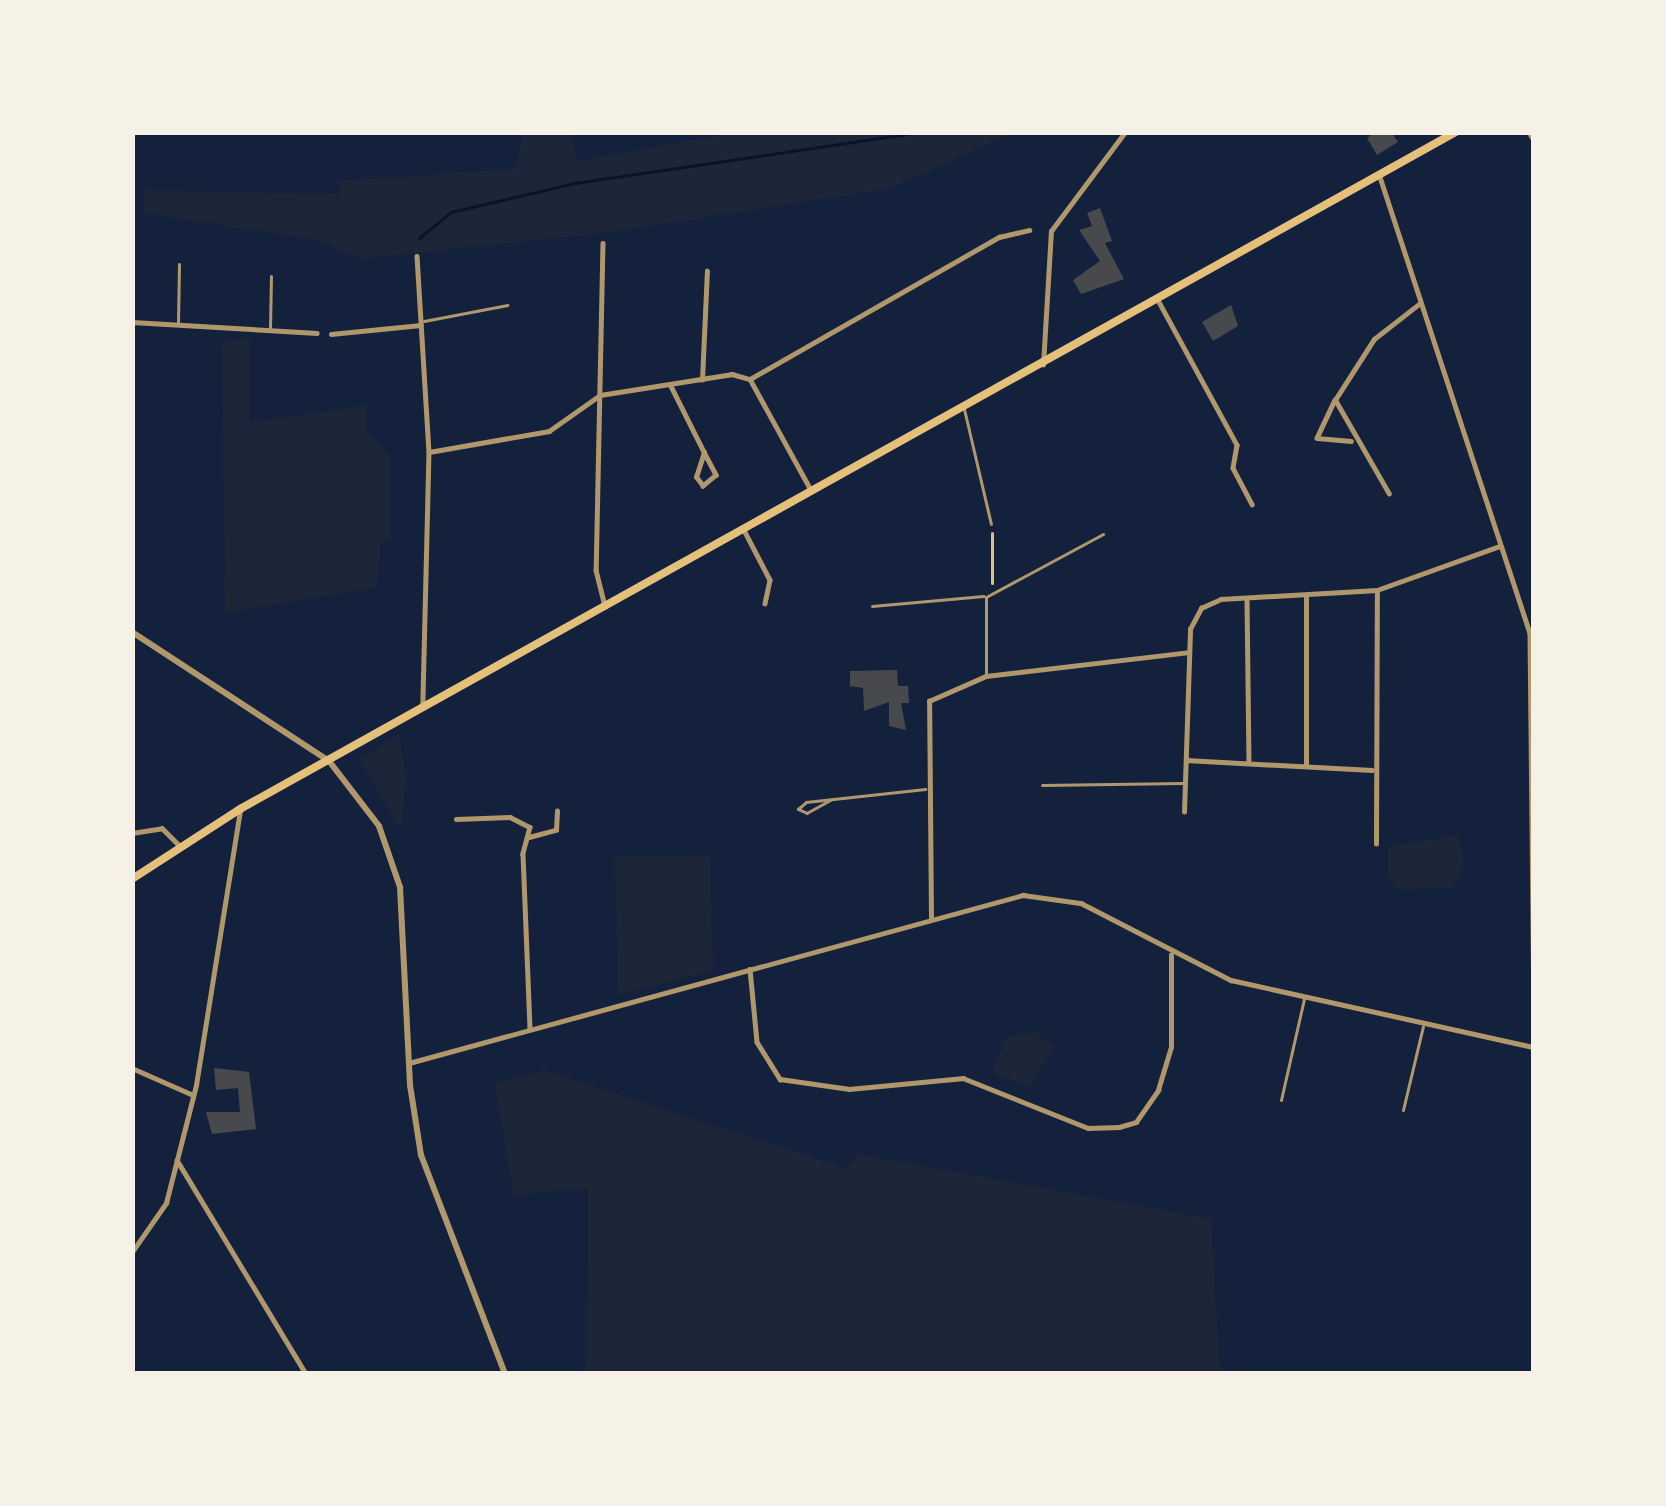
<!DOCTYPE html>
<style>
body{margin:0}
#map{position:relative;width:1666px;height:1506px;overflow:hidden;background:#14213d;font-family:"Archivo Narrow",sans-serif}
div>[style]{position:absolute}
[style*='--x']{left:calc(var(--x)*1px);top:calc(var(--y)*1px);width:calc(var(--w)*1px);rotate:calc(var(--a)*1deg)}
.green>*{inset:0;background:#1d2539}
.stream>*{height:3px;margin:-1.5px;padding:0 1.5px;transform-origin:1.5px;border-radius:1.5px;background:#0b132b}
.building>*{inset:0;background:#48494c}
.path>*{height:3px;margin:-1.5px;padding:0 1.5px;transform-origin:1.5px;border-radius:1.5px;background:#e5c07b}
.service>*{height:3px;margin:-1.5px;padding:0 1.5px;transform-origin:1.5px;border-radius:1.5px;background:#b1986c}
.minor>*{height:4.5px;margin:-2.25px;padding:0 2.25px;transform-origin:2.25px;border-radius:2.25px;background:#b1986c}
.tertiary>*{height:6px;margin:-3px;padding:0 3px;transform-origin:3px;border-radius:3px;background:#b1986c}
.secondary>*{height:8px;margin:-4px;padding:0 4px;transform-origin:4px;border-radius:4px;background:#e5c07b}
span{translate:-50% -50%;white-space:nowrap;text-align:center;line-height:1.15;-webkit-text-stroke:12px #f6f1e7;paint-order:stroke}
.frame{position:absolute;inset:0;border:135px solid #f6f1e7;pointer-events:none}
</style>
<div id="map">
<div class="green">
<i style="clip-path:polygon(524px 132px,570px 132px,577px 161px,740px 132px,1014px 132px,891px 188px,612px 232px,360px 259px,318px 240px,144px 213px,144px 190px,340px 194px,339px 181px,515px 169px)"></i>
<i style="clip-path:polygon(249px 338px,249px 423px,366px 405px,366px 431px,389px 456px,390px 539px,381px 541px,377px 587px,225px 613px,222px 342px)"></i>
<i style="clip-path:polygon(399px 734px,406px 778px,401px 830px,359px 759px)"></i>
<i style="clip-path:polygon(1458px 835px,1464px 865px,1452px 888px,1398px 890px,1388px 875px,1388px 847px)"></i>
<i style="clip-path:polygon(710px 855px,713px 970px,618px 995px,615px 856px)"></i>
<i style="clip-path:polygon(1036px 1032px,1053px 1047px,1030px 1087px,992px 1072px,1006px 1037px)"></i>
<i style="clip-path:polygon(545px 1070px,846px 1169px,858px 1154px,1211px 1219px,1220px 1374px,578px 1374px,587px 1364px,588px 1188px,514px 1195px,495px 1083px)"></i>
</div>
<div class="stream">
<i style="--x:419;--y:238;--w:41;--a:-39.1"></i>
<i style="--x:451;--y:212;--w:127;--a:-13.2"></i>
<i style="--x:575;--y:183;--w:349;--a:-8.4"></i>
</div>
<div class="building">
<i style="clip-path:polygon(1376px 132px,1391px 132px,1398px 142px,1377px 155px,1367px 138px)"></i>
<i style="clip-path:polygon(1100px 208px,1112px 241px,1105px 243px,1124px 279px,1081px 294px,1073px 280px,1100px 261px,1079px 230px,1092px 226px,1087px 213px)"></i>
<i style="clip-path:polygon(1231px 305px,1238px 326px,1213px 341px,1202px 322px)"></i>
<i style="clip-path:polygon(897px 670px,898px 686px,908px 686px,909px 703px,901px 703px,906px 730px,889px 726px,889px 702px,864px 711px,863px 688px,850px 686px,850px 671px)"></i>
<i style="clip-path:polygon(214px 1068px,249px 1072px,256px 1129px,212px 1134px,206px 1112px,240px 1112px,238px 1088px,216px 1090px)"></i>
</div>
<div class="path">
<i style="--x:992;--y:533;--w:50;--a:90"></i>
</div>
<div class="service">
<i style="--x:424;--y:321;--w:85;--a:-10.9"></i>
<i style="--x:178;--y:322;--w:58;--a:-89"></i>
<i style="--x:270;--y:328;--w:52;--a:-88.9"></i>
<i style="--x:964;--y:409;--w:118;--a:76.8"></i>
<i style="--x:872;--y:606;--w:112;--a:-5.1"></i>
<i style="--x:986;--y:674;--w:77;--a:-90"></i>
<i style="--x:986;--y:597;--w:133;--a:-28.3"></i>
<i style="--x:1042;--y:785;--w:141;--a:-0.8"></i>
<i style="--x:832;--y:799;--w:29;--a:151"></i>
<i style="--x:807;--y:813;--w:10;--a:-156"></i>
<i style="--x:798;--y:809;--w:11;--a:-41"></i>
<i style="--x:806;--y:802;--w:120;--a:-6.2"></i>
<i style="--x:1281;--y:1100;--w:104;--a:-77.2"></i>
<i style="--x:1403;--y:1110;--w:86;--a:-76.6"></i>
</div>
<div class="minor">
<i style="--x:1529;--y:132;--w:9;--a:58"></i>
<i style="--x:1380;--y:177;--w:481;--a:71.8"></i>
<i style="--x:1530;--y:634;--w:363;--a:89.4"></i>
<i style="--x:603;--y:243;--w:327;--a:91.2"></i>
<i style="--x:596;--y:570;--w:38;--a:76"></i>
<i style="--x:417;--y:256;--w:196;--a:86.5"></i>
<i style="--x:429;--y:452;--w:253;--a:91.4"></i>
<i style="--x:1158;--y:300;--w:165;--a:61.4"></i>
<i style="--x:1237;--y:445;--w:23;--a:100"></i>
<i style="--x:1233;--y:468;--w:41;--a:62.2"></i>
<i style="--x:132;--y:322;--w:185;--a:3.4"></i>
<i style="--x:331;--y:334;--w:90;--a:-5.7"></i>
<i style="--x:1043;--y:365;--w:134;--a:-86.6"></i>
<i style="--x:1051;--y:231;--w:124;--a:-53.2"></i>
<i style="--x:750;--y:379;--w:287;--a:-29.7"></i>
<i style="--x:999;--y:237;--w:31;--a:-13"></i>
<i style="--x:702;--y:380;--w:109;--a:-87.4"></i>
<i style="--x:671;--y:386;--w:74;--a:63.4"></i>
<i style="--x:704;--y:452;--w:26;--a:62"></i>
<i style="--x:716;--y:475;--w:17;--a:140"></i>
<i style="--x:703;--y:486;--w:11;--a:-128"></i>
<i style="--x:696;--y:477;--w:26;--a:-72"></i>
<i style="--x:1335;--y:400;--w:42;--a:115.3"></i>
<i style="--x:1317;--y:438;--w:34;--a:5"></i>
<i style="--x:429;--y:452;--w:122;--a:-9.9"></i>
<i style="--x:549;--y:431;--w:62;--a:-35.2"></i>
<i style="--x:600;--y:395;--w:134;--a:-9"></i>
<i style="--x:732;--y:374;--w:19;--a:16"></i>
<i style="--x:750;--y:379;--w:124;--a:61.2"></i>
<i style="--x:1389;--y:494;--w:108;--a:-119.9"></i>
<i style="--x:1335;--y:400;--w:72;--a:-57.4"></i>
<i style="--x:1374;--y:339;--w:57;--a:-37.9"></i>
<i style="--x:744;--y:530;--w:56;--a:62.5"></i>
<i style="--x:770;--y:580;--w:24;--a:102"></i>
<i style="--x:1247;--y:599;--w:161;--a:89.3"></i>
<i style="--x:1186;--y:760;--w:186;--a:3.1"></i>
<i style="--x:1306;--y:766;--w:169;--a:-90"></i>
<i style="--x:1184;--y:812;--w:183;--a:-88.1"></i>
<i style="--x:1190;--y:629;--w:24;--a:-62"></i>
<i style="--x:1201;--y:608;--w:22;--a:-24"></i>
<i style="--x:1221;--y:599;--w:156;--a:-3.3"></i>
<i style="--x:1377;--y:590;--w:131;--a:-19.7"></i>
<i style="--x:456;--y:819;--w:54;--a:-2.1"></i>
<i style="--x:510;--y:817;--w:22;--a:27"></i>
<i style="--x:530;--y:827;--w:28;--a:105"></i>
<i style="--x:523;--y:854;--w:174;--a:87.7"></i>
<i style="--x:132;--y:833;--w:30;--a:-9"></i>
<i style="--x:162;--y:828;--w:27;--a:45"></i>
<i style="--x:529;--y:837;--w:28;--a:-15"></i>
<i style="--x:556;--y:830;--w:19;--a:-87"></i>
<i style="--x:1376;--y:844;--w:252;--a:-89.8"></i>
<i style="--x:931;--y:918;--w:217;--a:-90.5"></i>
<i style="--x:929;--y:701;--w:62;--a:-23.7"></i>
<i style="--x:986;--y:676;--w:204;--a:-6.7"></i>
<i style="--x:750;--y:969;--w:73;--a:84.5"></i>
<i style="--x:757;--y:1042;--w:44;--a:58.1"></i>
<i style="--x:780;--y:1079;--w:70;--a:8.2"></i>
<i style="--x:849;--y:1089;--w:115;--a:-5.5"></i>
<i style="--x:963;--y:1078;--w:135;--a:21.8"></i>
<i style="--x:1088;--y:1128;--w:31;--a:-2"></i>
<i style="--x:1119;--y:1127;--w:18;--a:-16"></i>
<i style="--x:1136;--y:1122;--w:39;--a:-55"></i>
<i style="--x:1158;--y:1090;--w:45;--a:-73.2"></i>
<i style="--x:1171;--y:1047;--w:92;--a:-90"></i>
<i style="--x:409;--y:1063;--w:637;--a:-15.3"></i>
<i style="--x:1023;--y:895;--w:59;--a:7.9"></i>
<i style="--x:1081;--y:903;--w:169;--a:27.2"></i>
<i style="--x:1231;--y:980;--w:310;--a:12.5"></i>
<i style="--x:132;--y:1068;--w:64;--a:23.8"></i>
<i style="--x:177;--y:1160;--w:250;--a:58.9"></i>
<i style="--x:132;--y:1252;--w:60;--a:-55.2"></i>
<i style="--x:166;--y:1203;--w:122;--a:-75.7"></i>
<i style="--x:196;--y:1085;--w:279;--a:-80.9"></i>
</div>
<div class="tertiary">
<i style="--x:132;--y:632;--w:235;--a:33.2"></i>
<i style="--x:329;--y:761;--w:82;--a:52.4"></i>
<i style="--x:379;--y:826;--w:65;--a:71"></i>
<i style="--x:400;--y:887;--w:198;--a:87.1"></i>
<i style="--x:410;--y:1085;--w:71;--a:81.1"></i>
<i style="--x:421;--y:1155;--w:235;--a:69"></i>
</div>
<div class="secondary">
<i style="--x:132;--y:879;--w:129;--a:-32.9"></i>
<i style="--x:240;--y:809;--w:1392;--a:-29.11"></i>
</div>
<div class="frame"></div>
</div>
